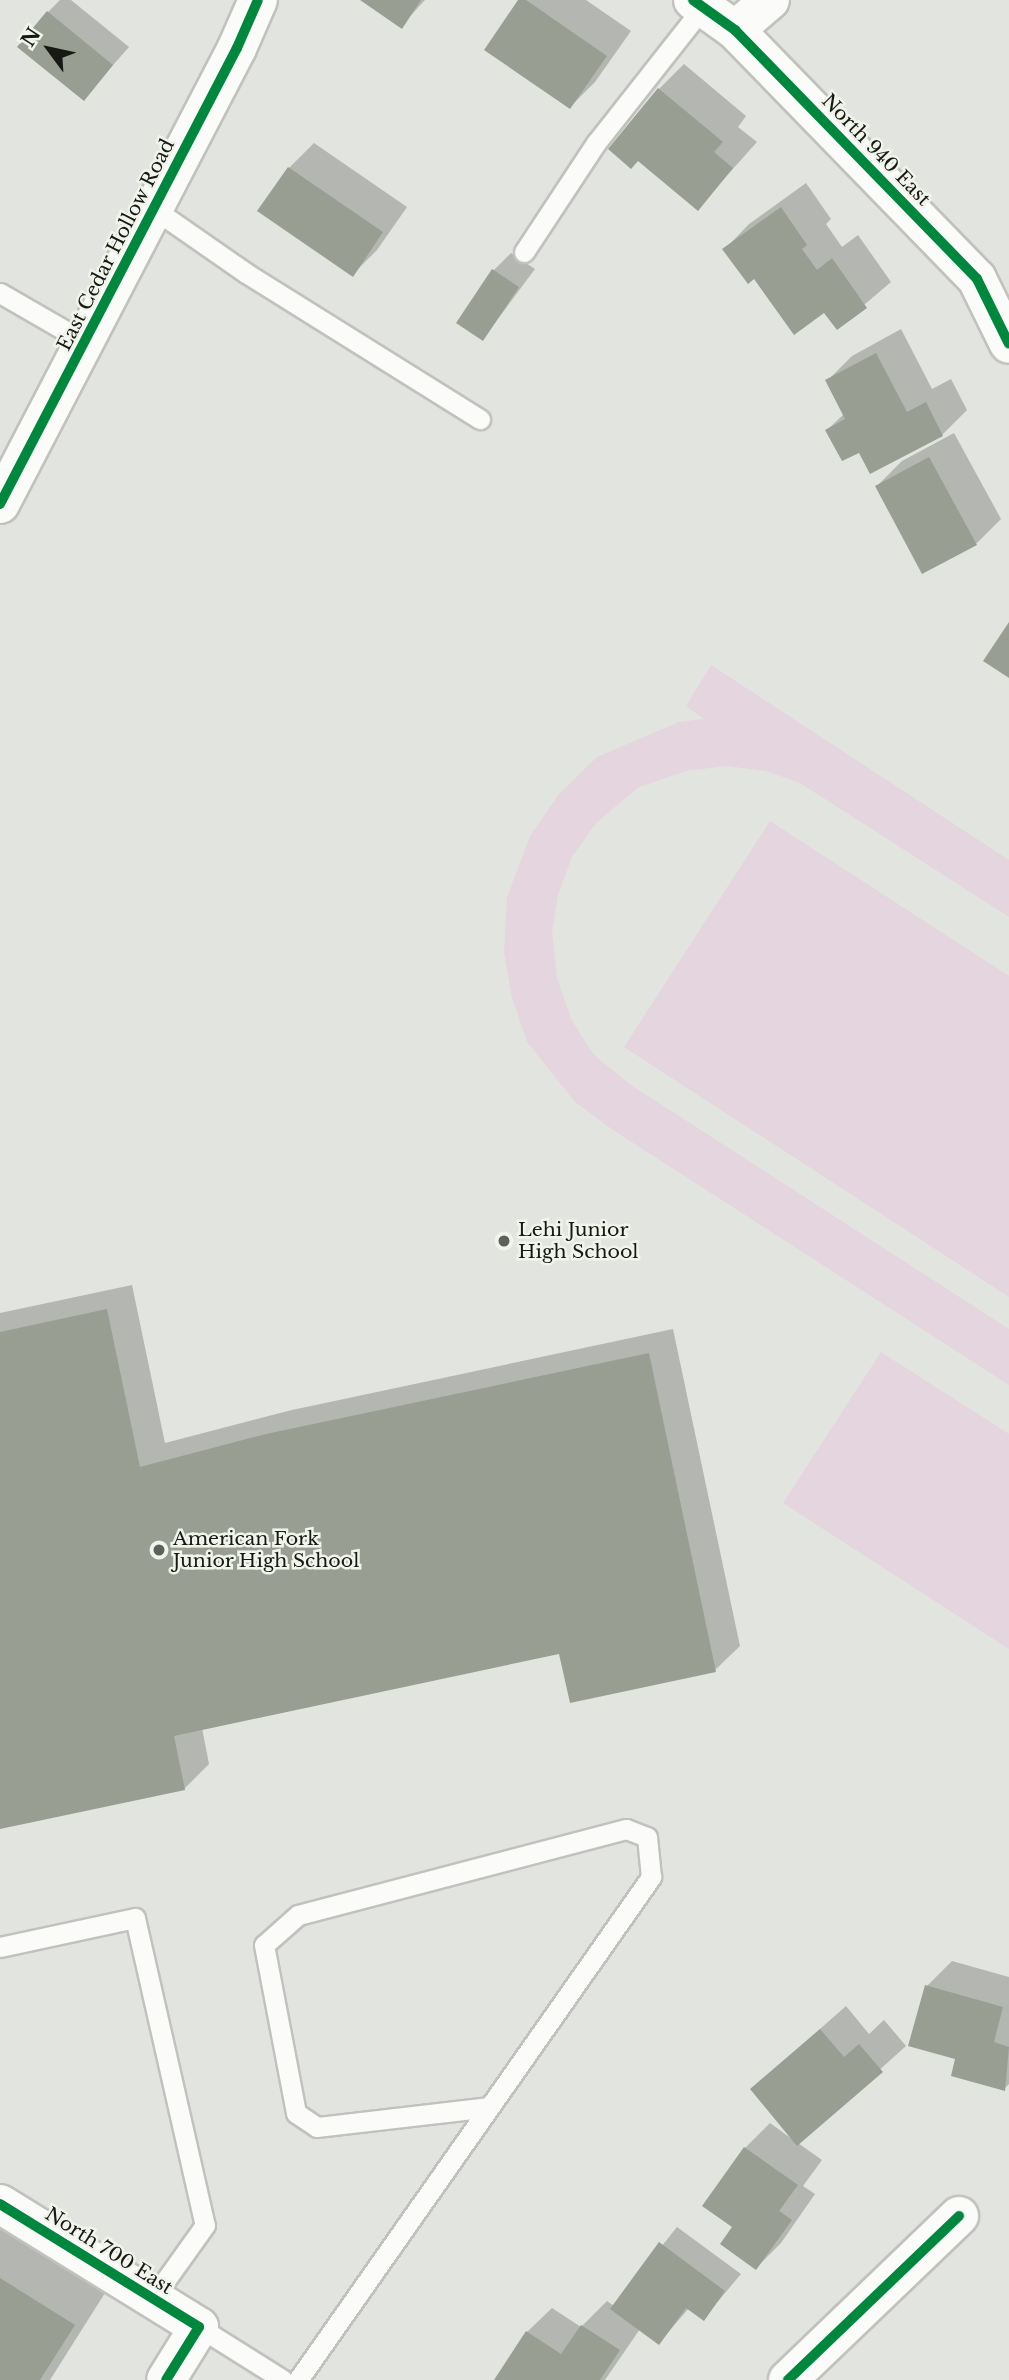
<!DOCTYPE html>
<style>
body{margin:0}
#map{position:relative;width:1009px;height:2380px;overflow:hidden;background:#e2e4df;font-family:"Libre Baskerville",serif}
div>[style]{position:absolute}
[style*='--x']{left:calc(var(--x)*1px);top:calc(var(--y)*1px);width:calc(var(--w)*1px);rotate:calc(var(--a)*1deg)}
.green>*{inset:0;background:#e5d5df}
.shadow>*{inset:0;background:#0003}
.building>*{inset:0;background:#999e92}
.roads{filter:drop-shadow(2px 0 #c1c2be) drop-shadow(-2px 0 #c1c2be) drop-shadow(0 2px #c1c2be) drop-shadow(0 -2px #c1c2be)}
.lane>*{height:19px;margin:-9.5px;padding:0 9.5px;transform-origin:9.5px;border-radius:9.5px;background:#fbfbfa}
.street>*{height:38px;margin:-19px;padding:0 19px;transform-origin:19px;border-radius:19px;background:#fbfbfa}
.cycleway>*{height:10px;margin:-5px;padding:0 5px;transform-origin:5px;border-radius:5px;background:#00873e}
.dots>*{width:19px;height:19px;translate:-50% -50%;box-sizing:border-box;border:4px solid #f0f4ea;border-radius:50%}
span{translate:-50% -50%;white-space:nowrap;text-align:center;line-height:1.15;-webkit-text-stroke:5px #f0f4ea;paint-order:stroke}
.street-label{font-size:19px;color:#171915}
.poi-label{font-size:19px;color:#171915}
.left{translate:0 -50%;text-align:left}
.north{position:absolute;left:14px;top:14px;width:70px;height:70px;-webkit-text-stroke:5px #f0f4ea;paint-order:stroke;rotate:303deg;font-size:19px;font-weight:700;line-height:28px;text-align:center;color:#171915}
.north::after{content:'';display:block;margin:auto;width:24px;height:32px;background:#171915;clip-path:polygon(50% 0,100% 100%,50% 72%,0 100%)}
</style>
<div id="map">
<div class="green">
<i style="clip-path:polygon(711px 665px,1009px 860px,1009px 917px,800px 783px,766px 771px,726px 766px,686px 771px,639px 787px,596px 823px,572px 857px,558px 894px,552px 933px,557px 978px,572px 1021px,594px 1055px,631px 1085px,1009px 1329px,1009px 1385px,613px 1130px,575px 1102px,527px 1042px,512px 998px,504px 952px,507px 898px,530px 836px,559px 794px,597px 757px,679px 722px,704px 719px,686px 706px)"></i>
<i style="clip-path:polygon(770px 821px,1009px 976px,1009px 1297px,624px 1047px)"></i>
<i style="clip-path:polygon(881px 1352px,1009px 1434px,1009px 1649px,783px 1503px)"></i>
</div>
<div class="shadow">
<i style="clip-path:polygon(60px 0,71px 0,129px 47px,84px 98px,48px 12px)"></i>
<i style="clip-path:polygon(363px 0,425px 0,401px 26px)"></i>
<i style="clip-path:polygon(520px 0,586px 0,631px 31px,595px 82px,570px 107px)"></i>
<i style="clip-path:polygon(684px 64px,746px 116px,738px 127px,757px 142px,698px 208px,638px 159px,659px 89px)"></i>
<i style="clip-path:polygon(314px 143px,407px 207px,377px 250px,353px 274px,289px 168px)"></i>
<i style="clip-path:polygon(806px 183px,831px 219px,826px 224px,842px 247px,858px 235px,891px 282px,837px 328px,825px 311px,755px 277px,725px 249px,749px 224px)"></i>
<i style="clip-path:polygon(511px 253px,535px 269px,483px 339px,494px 270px)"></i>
<i style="clip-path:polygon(901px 329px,932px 389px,951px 379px,967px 410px,942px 435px,859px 450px,827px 430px,844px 414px,827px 381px,852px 356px)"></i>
<i style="clip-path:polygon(954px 433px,1001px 519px,976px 544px,877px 486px,902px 461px)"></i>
<i style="clip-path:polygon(132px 1285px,165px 1443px,292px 1410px,673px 1329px,740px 1646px,715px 1670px,561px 1651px,202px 1728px,209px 1764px,184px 1789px,0 1828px,0 1313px)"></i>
<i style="clip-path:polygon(952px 1961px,1009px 1977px,1009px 2084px,1004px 2089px,957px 2058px,927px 1986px)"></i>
<i style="clip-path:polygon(846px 2006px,869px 2034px,884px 2020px,906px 2046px,798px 2143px,822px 2160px,803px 2186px,815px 2194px,781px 2243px,756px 2268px,735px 2227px,745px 2148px,770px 2123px,792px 2139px,752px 2089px)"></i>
<i style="clip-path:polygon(0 2227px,105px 2293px,50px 2380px,0 2380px)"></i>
<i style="clip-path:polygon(677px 2227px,741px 2274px,704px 2318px,689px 2308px,659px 2343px,640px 2329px,605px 2380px,496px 2380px,527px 2332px,552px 2308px,581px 2327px,607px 2301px,614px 2306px)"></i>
</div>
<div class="building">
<i style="clip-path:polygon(360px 0,421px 0,402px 29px)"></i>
<i style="clip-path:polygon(518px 0,526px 0,607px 56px,570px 109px,484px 50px)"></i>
<i style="clip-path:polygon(47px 11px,113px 65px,84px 101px,17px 47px)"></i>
<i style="clip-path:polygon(658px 88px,723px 142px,714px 152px,733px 168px,698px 211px,638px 161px,631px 169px,608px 149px)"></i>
<i style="clip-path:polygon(288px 167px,383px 232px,353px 277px,257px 211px)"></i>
<i style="clip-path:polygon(781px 207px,807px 245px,802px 249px,817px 270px,832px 258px,867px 308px,837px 330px,824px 313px,794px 335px,754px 279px,748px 284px,722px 249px)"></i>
<i style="clip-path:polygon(492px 269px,519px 287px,483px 341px,456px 323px)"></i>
<i style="clip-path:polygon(876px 353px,907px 412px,926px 402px,943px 436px,870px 474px,859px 453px,842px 461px,825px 430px,845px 419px,825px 380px)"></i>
<i style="clip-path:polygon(929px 457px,977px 545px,922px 574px,875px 486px)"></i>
<i style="clip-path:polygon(1009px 622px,1009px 678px,983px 661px)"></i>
<i style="clip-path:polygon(107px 1309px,140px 1467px,266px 1434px,649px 1353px,716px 1672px,570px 1703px,559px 1654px,174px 1736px,185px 1790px,0 1829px,0 1332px)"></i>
<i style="clip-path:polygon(925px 1985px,1003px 2007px,994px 2042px,1009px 2047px,1005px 2091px,951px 2076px,955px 2059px,908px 2046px)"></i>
<i style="clip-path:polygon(820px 2029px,844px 2057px,859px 2044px,883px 2072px,797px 2146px,750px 2089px)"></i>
<i style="clip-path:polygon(744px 2147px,798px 2185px,779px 2211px,792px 2220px,756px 2270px,720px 2244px,732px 2227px,702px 2206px)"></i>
<i style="clip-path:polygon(659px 2242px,725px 2291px,704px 2321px,686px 2308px,659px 2345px,610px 2309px)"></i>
<i style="clip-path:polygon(0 2278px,75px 2325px,40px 2380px,0 2380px)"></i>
<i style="clip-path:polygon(581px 2325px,620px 2350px,600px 2380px,494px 2380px,526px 2331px,561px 2354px)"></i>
</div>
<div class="roads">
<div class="lane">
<i style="--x:154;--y:209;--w:112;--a:34.8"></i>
<i style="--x:246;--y:273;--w:276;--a:32"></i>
<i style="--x:524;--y:252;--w:131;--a:-56.6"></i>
<i style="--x:596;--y:143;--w:173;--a:-51.8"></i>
<i style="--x:0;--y:293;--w:98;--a:30"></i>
<i style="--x:0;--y:1947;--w:138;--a:-12.1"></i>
<i style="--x:135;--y:1918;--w:315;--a:77.2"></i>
<i style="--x:205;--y:2225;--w:90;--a:125.5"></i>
<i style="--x:199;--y:2327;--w:99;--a:32.2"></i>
<i style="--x:298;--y:2380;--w:615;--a:-54.94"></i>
<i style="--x:651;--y:1877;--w:40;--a:-95.7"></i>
<i style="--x:647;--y:1837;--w:22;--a:-159"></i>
<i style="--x:626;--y:1829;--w:339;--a:165.3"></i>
<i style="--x:298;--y:1915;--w:45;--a:138.6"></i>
<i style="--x:264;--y:1945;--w:171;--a:79.2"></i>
<i style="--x:296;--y:2113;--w:25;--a:34"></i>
<i style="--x:317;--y:2127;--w:173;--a:-6.6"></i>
</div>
<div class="street">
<i style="--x:693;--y:0;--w:52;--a:35.5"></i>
<i style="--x:735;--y:30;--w:347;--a:45.8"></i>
<i style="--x:977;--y:279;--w:72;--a:63.8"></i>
<i style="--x:735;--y:30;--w:46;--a:-40.6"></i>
<i style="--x:0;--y:504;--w:514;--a:-62.54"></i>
<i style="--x:237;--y:48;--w:52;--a:-66.4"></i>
<i style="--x:0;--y:2204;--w:234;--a:31.7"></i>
<i style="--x:199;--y:2327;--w:62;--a:121.9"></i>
<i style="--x:788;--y:2380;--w:237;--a:-43.8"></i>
</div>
</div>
<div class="cycleway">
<i style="--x:693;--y:0;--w:52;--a:35.5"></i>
<i style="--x:735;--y:30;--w:347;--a:45.8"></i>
<i style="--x:977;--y:279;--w:72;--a:63.8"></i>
<i style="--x:0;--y:504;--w:514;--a:-62.54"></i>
<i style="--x:237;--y:48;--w:52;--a:-66.4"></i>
<i style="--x:0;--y:2204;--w:234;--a:31.7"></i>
<i style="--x:199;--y:2327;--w:62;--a:121.9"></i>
<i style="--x:788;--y:2380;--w:237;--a:-43.8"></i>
</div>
<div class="dots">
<i style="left:504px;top:1241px;background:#5e605c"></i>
<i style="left:159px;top:1550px;background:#5e605c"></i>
</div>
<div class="street-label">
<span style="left:876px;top:150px;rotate:46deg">North 940 East</span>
<span style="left:116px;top:245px;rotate:-63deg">East Cedar Hollow Road</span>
<span style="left:109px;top:2251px;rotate:32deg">North 700 East</span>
</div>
<div class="poi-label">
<span class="left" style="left:518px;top:1241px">Lehi Junior<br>High School</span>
<span class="left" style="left:173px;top:1550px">American Fork<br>Junior High School</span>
</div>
<div class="north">N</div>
</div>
